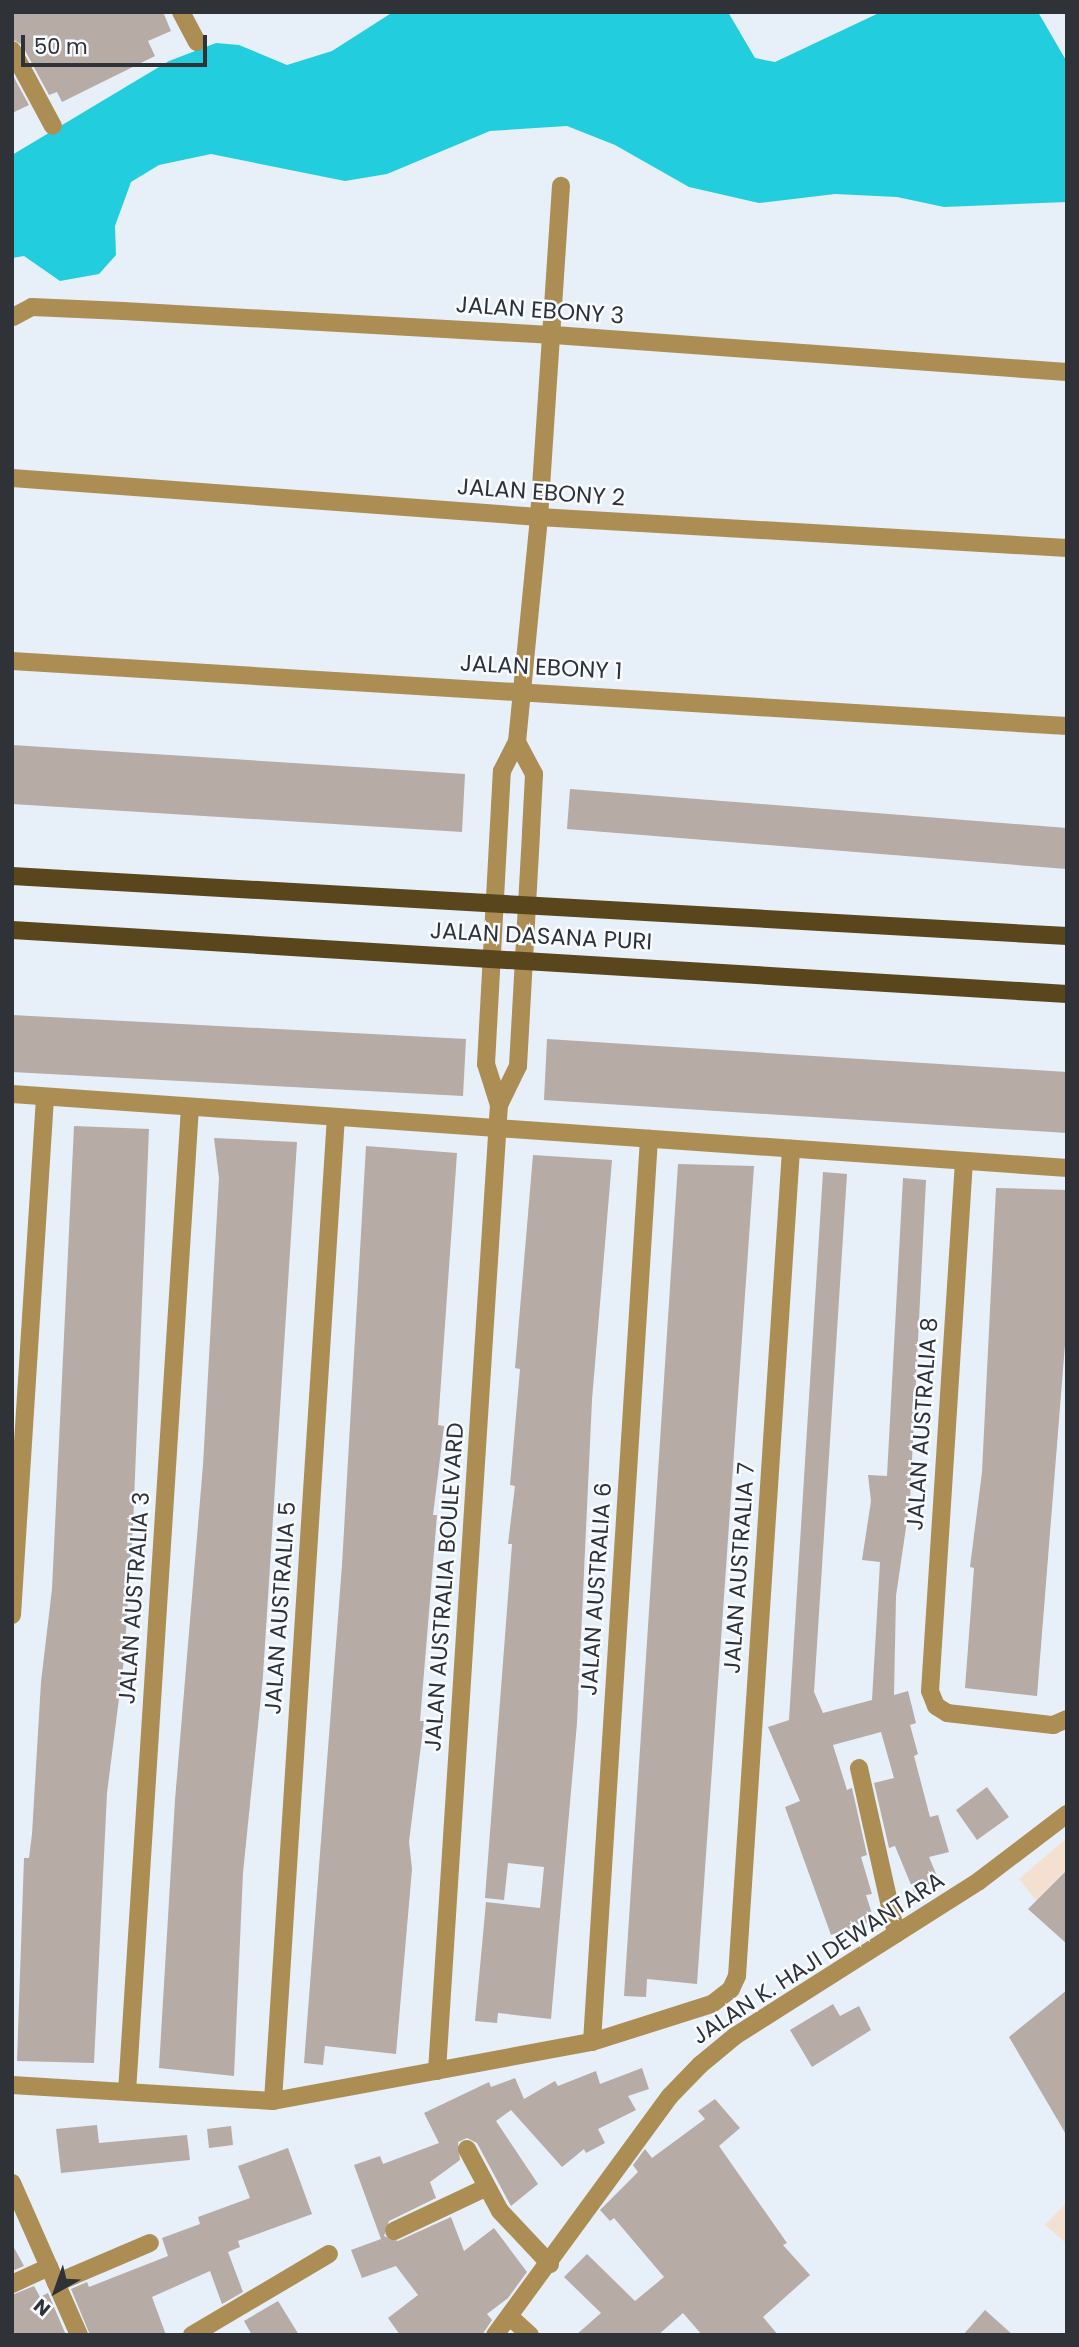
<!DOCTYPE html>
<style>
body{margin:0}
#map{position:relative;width:1079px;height:2347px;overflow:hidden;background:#e7eff8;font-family:Poppins,sans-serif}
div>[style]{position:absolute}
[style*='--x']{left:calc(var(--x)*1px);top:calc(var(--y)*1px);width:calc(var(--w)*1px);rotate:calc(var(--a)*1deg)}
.commercial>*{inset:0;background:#f3e0d0}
.water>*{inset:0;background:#22cedd}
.building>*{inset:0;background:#b6aba5}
.minor>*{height:18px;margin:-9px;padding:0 9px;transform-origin:9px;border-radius:9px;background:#ac8e54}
.major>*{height:18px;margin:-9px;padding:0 9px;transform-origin:9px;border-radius:9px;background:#5a461d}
span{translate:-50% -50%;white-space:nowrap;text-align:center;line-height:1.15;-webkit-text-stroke:5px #f8fbff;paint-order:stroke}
.street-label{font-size:23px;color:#2f3236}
.frame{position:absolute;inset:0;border:14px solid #2f3236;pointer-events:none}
.north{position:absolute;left:21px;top:2256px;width:70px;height:70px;-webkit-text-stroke:5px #f8fbff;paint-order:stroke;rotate:220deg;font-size:19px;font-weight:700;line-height:28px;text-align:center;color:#2f3236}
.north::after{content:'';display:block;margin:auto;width:24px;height:32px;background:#2f3236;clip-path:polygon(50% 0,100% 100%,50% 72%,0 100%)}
.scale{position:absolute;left:21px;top:35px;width:186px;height:32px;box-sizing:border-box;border:4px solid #2f3236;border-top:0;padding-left:9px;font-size:21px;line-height:24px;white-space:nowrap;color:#2f3236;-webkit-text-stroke:5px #f8fbff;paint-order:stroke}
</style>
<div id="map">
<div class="commercial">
<i style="clip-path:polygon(1067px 1838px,1067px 1938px,1019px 1879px)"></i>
<i style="clip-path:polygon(1067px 2202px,1067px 2244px,1045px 2225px)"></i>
</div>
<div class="water">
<i style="clip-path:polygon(393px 12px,728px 12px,755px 58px,775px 62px,881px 12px,1038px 12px,1067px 62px,1067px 202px,944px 207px,897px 197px,835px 194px,759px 203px,689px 187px,615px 145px,567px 126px,490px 131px,387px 174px,345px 181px,211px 154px,159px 165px,131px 182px,115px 226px,116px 255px,99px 274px,60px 281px,24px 256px,12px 258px,12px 155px,169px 61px,216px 43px,239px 45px,287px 65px,332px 51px)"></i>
</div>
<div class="building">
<i style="clip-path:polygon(12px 12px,163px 12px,171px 31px,148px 41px,155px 56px,62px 102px,57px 92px,49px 95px,22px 45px,12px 39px)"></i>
<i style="clip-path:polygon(12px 74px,29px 105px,12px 113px)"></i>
<i style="clip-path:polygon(12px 745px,465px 774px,462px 832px,12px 804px)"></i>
<i style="clip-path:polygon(570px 789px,1067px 828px,1067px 869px,567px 829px)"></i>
<i style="clip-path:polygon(12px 1015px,466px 1039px,463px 1096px,12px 1072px)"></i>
<i style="clip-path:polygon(547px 1039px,1067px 1072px,1067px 1133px,544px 1100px)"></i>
<i style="clip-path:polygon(74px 1126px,149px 1129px,133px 1526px,124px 1659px,107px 1793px,94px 2063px,17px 2061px,24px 1858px,29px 1858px,32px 1834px,41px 1682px,52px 1589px)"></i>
<i style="clip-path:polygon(214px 1138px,297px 1142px,263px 1676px,243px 1873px,234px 2076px,159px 2068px,175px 1800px,203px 1465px,219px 1178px)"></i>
<i style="clip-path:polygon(366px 1146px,457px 1153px,438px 1425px,444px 1426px,433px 1515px,437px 1515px,420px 1721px,424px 1721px,409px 1842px,412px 1869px,396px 2054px,325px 2046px,323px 2065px,304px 2063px,342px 1565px)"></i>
<i style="clip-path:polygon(533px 1155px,612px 1160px,592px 1400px,577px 1723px,551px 2019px,498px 2013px,497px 2023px,475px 2021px,486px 1902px,540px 1908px,544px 1867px,508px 1863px,504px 1900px,485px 1898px,512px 1544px,508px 1544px,515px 1486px,510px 1485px,520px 1369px,515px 1368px)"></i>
<i style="clip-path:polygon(678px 1164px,754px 1166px,697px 1984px,647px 1979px,646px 1997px,624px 1996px)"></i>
<i style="clip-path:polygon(823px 1172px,847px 1174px,814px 1692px,823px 1713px,872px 1700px,880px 1562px,862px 1560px,871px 1501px,868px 1475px,887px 1476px,903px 1178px,926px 1180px,910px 1500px,896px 1596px,894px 1695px,908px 1691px,916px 1723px,910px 1725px,918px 1754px,914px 1756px,930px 1817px,938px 1815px,949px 1852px,929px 1857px,939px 1881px,914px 1892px,895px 1846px,889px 1848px,874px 1783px,894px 1778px,881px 1732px,833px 1745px,847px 1790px,852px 1788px,867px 1855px,861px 1857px,872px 1894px,866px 1895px,874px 1920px,831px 1935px,785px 1807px,800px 1801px,768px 1727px,789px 1720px)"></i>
<i style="clip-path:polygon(996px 1188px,1067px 1190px,1066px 1332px,1037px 1696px,965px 1688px,974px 1568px,970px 1567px,982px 1472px)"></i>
<i style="clip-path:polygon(987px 1787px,1009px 1817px,977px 1840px,956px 1810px)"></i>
<i style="clip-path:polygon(1067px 1870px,1067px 1944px,1028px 1909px)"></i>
<i style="clip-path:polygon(1067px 1990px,1067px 2136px,1009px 2037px)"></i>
<i style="clip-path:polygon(833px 2004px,840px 2016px,859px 2006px,871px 2030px,812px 2067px,790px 2030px)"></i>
<i style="clip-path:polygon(642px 2068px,649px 2089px,628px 2096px,636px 2110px,598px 2129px,605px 2143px,586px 2153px,584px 2149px,562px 2167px,511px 2110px,496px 2121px,538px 2184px,511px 2206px,477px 2143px,467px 2138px,458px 2142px,460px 2160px,430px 2182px,436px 2198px,389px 2221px,384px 2236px,398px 2241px,451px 2217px,464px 2251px,494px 2228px,527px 2272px,508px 2298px,487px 2314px,492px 2320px,482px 2335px,400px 2335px,388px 2318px,418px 2295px,396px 2266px,362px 2278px,351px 2250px,381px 2239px,354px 2165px,380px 2156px,383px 2164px,439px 2143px,424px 2113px,489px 2082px,491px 2087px,515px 2078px,524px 2099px,555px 2081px,558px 2086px,596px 2071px,600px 2084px)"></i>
<i style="clip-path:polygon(715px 2099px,740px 2128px,719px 2146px,787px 2243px,783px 2245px,810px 2275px,763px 2317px,778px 2335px,702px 2335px,683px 2313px,658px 2335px,576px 2335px,601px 2313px,564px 2277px,587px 2254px,635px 2301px,664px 2277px,614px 2218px,610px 2221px,600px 2210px,638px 2172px,633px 2165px,645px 2149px,652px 2158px,705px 2119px,698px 2111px)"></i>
<i style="clip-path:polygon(97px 2125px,99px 2143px,187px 2135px,190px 2160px,61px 2173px,56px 2129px)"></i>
<i style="clip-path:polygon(231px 2126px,233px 2145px,209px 2148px,207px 2129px)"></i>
<i style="clip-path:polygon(288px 2148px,312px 2214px,238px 2241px,240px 2247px,228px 2252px,243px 2292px,222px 2304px,210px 2271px,152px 2297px,166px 2335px,90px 2335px,71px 2289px,87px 2282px,89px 2287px,168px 2256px,162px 2238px,200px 2224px,198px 2217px,250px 2198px,238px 2166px)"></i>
<i style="clip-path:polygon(12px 2244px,24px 2266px,12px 2271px)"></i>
<i style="clip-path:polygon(34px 2286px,40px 2297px,48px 2293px,66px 2335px,12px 2335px,12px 2295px)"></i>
<i style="clip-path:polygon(278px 2301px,299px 2335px,252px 2335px,244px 2321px)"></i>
<i style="clip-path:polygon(985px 2310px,1013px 2335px,963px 2335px)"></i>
</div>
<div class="minor">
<i style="--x:181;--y:12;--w:34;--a:62"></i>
<i style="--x:12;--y:50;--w:86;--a:61.7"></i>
<i style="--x:13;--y:317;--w:21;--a:-28"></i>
<i style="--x:32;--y:307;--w:91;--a:2.5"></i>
<i style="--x:123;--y:311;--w:432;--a:3.2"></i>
<i style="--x:554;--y:335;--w:514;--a:4.13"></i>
<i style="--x:12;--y:478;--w:528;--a:4.23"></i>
<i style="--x:539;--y:517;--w:529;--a:3.36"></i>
<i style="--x:12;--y:661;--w:1057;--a:3.53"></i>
<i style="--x:12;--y:1094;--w:1058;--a:4.01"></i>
<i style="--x:499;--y:1105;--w:43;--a:-64"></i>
<i style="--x:518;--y:1066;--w:234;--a:-86.8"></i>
<i style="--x:531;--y:832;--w:58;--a:-87"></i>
<i style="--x:534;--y:774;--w:36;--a:-118"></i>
<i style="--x:964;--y:1161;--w:531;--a:93.67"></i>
<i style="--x:930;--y:1691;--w:16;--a:68"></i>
<i style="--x:936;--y:1706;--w:13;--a:32"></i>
<i style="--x:947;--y:1713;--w:107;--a:6.5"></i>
<i style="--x:1053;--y:1725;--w:15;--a:-23"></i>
<i style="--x:12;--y:1615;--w:519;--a:-86.35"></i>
<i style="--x:859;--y:1768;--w:170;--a:77.4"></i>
<i style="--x:592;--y:2042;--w:905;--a:-86.39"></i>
<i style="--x:437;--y:2071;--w:968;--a:-86.33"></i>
<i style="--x:499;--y:1105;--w:43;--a:-107.6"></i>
<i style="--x:486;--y:1064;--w:293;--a:-86.9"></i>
<i style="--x:502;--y:771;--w:33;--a:-63"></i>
<i style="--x:517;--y:742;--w:226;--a:-84.4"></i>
<i style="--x:539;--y:517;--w:332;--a:-86.2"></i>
<i style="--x:12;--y:2085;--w:261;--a:3.5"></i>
<i style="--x:273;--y:2101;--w:324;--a:-10.5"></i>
<i style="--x:592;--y:2042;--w:126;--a:-17.6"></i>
<i style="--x:712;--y:2004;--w:24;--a:-38"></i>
<i style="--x:731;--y:1989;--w:14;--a:-65"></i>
<i style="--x:737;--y:1976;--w:829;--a:-86.26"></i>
<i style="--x:127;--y:2092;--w:987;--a:-86.34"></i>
<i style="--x:273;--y:2101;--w:986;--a:-86.34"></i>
<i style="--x:467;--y:2149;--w:70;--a:62"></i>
<i style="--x:500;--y:2211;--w:73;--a:46.7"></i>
<i style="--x:12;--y:2183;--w:166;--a:66.2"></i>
<i style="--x:394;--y:2231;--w:101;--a:-25.3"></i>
<i style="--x:56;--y:2283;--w:102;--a:-23.1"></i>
<i style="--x:12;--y:2284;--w:41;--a:-24.7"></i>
<i style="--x:510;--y:2317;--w:27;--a:42"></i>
<i style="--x:192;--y:2335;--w:159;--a:-30.6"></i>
<i style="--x:495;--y:2335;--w:296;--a:-53.8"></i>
<i style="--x:670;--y:2096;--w:43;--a:-45.9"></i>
<i style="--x:700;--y:2065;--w:45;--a:-39.6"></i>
<i style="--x:735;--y:2036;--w:289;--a:-32.4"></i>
<i style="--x:979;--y:1881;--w:111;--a:-37.3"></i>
</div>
<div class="major">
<i style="--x:12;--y:876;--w:1057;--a:3.26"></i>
<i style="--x:12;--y:930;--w:1057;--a:3.47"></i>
</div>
<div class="street-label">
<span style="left:540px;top:310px;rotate:4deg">JALAN EBONY 3</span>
<span style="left:541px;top:492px;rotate:4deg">JALAN EBONY 2</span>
<span style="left:541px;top:667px;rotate:3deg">JALAN EBONY 1</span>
<span style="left:541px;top:936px;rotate:3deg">JALAN DASANA PURI</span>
<span style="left:922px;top:1424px;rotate:-86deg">JALAN AUSTRALIA 8</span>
<span style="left:739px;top:1568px;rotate:-86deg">JALAN AUSTRALIA 7</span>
<span style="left:444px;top:1587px;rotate:-86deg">JALAN AUSTRALIA BOULEVARD</span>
<span style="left:596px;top:1589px;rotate:-86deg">JALAN AUSTRALIA 6</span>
<span style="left:134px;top:1598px;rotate:-86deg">JALAN AUSTRALIA 3</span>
<span style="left:280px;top:1608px;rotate:-86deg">JALAN AUSTRALIA 5</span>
<span style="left:818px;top:1958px;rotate:-33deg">JALAN K. HAJI DEWANTARA</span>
</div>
<div class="frame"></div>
<div class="north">N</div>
<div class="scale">50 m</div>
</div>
